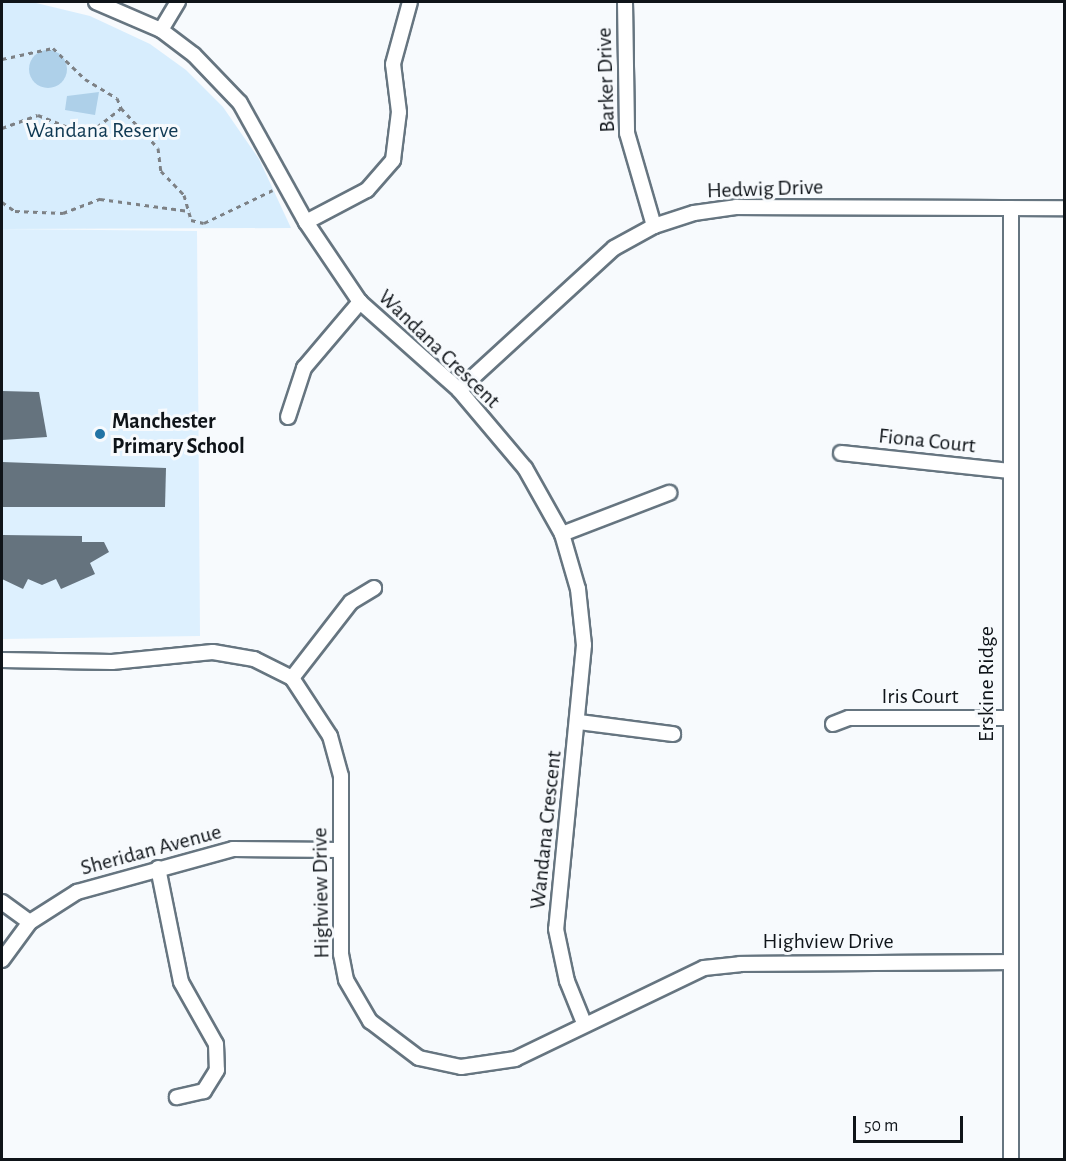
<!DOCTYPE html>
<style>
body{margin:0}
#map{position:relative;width:1066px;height:1161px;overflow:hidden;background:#f7fafd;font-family:"Alegreya Sans",sans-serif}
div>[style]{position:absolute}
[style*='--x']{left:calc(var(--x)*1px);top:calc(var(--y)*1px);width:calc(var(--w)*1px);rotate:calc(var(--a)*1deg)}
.built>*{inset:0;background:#ddf0fe}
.green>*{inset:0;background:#d7edfd}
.water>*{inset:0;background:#aed0e9}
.round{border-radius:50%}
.building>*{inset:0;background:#65737e}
.path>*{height:3px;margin-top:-1.5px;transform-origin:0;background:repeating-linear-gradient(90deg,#7d8185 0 4.5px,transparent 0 9px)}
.roads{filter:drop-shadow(2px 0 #667580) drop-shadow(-2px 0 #667580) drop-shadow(0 2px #667580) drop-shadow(0 -2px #667580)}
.minor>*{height:14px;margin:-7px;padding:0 7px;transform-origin:7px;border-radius:7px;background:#fff}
.dots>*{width:16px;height:16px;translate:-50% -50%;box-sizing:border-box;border:3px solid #f7fafd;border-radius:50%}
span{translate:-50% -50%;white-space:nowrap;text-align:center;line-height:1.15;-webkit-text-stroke:6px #f7fafd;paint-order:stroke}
.street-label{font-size:22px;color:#0f1419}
.park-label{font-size:22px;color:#0e3852}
.poi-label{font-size:22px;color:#0f1419;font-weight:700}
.left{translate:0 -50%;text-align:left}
.frame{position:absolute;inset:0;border:3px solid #0f1419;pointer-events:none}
.scale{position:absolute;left:853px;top:1116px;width:110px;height:27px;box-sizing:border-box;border:3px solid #0f1419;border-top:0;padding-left:8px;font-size:18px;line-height:21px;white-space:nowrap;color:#0f1419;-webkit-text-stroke:4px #f7fafd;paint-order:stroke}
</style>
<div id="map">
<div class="built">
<i style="clip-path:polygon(2px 229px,197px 231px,200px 636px,2px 639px)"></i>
</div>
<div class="green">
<i style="clip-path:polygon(2px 2px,32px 2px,90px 16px,150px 44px,186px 70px,223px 107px,259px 159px,291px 228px,2px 229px)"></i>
</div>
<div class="water">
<i class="round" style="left:29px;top:50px;width:38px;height:38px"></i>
<i style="clip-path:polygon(99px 92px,95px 115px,65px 110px,67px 96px)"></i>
</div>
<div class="building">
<i style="clip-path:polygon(2px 391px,39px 392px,47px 437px,2px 440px)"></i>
<i style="clip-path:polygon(2px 462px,166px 468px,165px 507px,2px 507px)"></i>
<i style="clip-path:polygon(2px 535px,82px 536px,82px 542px,104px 542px,109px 552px,90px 563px,95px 574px,61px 589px,56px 579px,42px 585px,28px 579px,23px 589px,2px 579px)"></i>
</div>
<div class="path">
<i style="--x:2;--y:59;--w:52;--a:-12.2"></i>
<i style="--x:53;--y:48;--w:45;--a:44.1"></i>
<i style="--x:85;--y:79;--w:37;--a:31"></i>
<i style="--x:117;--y:98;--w:11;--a:68"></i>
<i style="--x:121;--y:108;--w:54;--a:47.2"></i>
<i style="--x:158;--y:148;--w:23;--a:83"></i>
<i style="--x:161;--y:171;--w:33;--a:46"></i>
<i style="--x:184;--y:195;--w:26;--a:74"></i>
<i style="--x:191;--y:220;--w:13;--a:13"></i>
<i style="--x:204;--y:223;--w:76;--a:-25.6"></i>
<i style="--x:2;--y:128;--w:38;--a:-20"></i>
<i style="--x:38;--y:115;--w:32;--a:22"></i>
<i style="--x:68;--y:127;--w:29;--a:0"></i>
<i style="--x:97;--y:127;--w:31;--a:-38"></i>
<i style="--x:2;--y:202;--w:16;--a:35"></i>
<i style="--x:15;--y:211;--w:48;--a:2.4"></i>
<i style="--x:63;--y:213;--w:40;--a:-21"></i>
<i style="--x:100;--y:199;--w:90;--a:7.7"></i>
</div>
<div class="roads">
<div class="minor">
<i style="--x:96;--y:2;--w:71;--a:23.3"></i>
<i style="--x:161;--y:30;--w:41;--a:37.1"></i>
<i style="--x:194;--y:55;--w:66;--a:46.2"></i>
<i style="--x:240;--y:103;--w:136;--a:61"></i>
<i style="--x:306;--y:222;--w:97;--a:56"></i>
<i style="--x:360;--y:302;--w:132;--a:41.6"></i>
<i style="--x:459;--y:390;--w:102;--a:49.8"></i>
<i style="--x:525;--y:468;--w:76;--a:60.7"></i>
<i style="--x:562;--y:534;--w:57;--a:73.8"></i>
<i style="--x:578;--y:589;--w:56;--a:83.9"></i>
<i style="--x:584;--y:645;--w:285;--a:95.6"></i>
<i style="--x:556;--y:929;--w:53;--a:78.1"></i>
<i style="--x:567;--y:981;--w:45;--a:68"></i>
<i style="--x:625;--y:2;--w:131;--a:89.1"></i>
<i style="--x:627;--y:133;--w:97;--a:73.8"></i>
<i style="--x:161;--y:30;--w:33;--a:-59"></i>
<i style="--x:306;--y:222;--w:69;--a:-27.7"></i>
<i style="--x:367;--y:190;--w:40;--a:-49"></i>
<i style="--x:393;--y:160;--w:48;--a:-82.9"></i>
<i style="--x:399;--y:112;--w:48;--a:-97.1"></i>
<i style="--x:393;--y:64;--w:64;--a:-74.7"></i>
<i style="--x:459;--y:390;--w:210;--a:-42.5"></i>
<i style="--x:614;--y:248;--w:46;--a:-28.8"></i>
<i style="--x:654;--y:226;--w:42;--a:-18"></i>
<i style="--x:694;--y:213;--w:42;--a:-8.1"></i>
<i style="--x:736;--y:207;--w:328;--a:0.2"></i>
<i style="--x:288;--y:417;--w:52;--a:-71.9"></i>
<i style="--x:304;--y:368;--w:87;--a:-49.7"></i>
<i style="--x:841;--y:453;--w:170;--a:6.1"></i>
<i style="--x:562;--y:534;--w:115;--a:-21"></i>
<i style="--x:2;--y:660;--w:110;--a:1"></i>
<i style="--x:112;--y:662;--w:101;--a:-5.7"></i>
<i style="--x:213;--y:652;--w:42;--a:9.7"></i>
<i style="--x:254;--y:659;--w:42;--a:26.6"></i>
<i style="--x:292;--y:678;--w:69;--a:56.8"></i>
<i style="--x:330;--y:736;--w:41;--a:74.6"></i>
<i style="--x:341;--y:776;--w:178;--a:90"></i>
<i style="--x:341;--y:954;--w:26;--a:79"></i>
<i style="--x:346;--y:980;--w:48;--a:59.7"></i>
<i style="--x:370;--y:1021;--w:61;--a:37.1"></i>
<i style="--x:419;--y:1058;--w:43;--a:12.1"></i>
<i style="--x:461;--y:1067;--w:55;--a:-8.4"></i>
<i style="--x:515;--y:1059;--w:210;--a:-25.7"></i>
<i style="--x:704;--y:968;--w:36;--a:-6"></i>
<i style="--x:740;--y:964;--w:270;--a:-0.4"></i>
<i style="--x:292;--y:678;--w:96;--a:-52.2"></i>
<i style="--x:351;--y:602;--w:27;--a:-31"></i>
<i style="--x:579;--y:722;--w:95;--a:7.3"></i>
<i style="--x:833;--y:724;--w:17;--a:-21"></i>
<i style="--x:849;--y:718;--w:159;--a:0"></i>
<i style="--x:158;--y:868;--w:116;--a:78.6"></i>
<i style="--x:181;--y:982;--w:71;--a:60.6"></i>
<i style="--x:216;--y:1044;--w:26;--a:88"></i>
<i style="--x:217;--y:1070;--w:25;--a:122"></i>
<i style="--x:204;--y:1091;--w:28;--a:167"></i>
<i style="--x:2;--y:902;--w:34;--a:36"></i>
<i style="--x:2;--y:960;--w:47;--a:-53.6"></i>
<i style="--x:30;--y:922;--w:56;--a:-32.6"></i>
<i style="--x:77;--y:892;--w:162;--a:-15.4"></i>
<i style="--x:233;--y:849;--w:107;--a:0.5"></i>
<i style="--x:1011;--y:1160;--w:952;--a:-90"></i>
</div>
</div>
<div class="dots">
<i style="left:100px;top:434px;background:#2274a5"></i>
</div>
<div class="street-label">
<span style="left:606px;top:80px;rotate:-92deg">Barker Drive</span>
<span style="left:765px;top:189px;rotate:-2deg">Hedwig Drive</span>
<span style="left:439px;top:349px;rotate:44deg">Wandana Crescent</span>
<span style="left:927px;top:441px;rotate:6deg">Fiona Court</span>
<span style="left:987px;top:684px;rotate:-90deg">Erskine Ridge</span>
<span style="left:920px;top:697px">Iris Court</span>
<span style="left:546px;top:830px;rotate:-84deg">Wandana Crescent</span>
<span style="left:151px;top:850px;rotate:-15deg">Sheridan Avenue</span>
<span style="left:321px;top:893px;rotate:-91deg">Highview Drive</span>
<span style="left:828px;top:942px">Highview Drive</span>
</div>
<div class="park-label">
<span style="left:102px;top:131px">Wandana Reserve</span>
</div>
<div class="poi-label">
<span class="left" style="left:112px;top:434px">Manchester<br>Primary School</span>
</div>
<div class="frame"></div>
<div class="scale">50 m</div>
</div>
